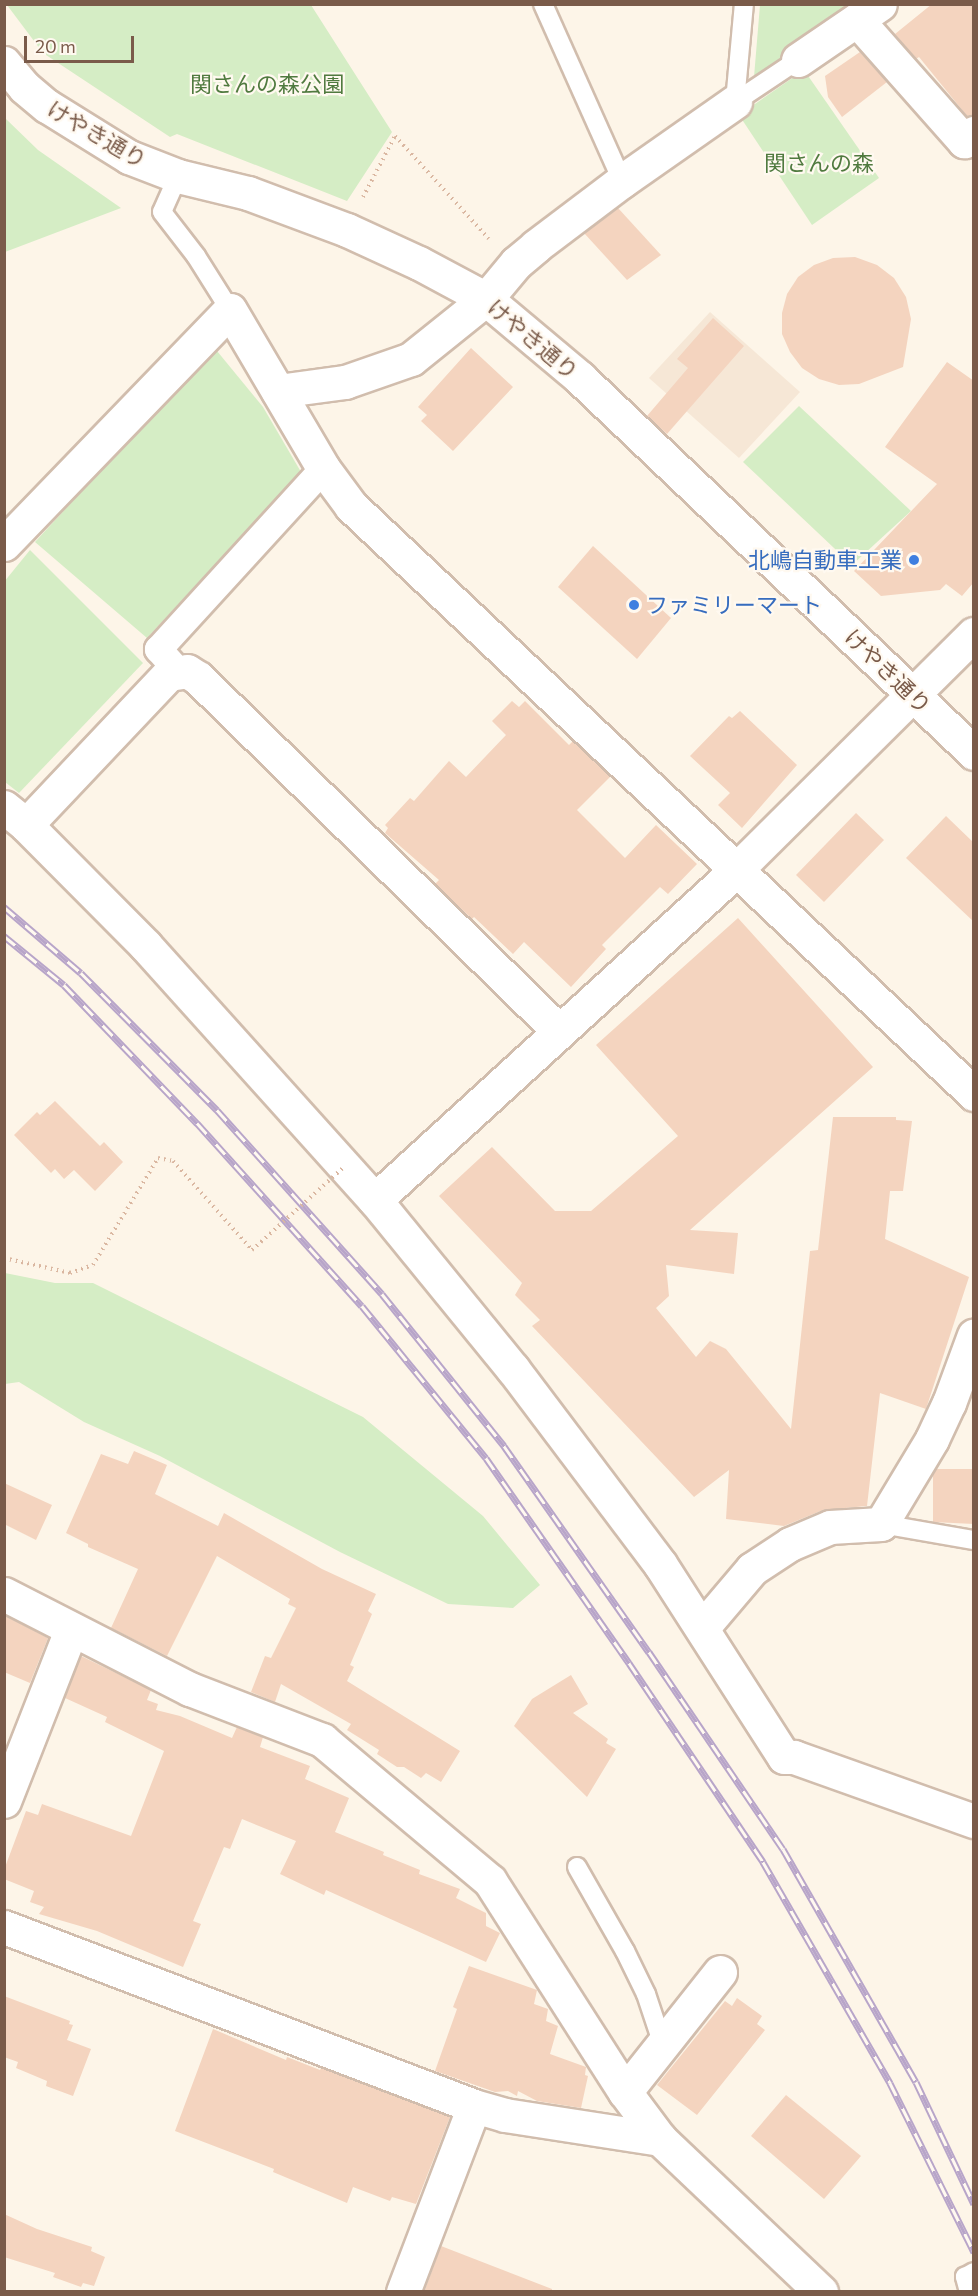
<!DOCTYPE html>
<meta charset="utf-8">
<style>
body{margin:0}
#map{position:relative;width:978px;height:2296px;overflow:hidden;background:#fdf5e8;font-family:Commissioner,"Noto Sans JP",sans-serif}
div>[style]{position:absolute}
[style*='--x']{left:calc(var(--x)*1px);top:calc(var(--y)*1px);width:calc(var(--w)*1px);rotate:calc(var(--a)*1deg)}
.residential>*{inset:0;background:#f6e7d6}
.green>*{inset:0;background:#d5edc5}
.building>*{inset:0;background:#f4d4bf}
.path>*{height:4px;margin-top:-2px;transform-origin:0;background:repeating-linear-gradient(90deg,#dab7a1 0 1.5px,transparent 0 6px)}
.roads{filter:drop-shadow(2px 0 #d1bdad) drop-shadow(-2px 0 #d1bdad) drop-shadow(0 2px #d1bdad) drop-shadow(0 -2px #d1bdad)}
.service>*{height:18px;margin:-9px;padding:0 9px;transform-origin:9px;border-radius:9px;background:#fff}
.pedestrian>*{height:27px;margin:-13.5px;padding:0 13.5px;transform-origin:13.5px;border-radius:13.5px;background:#fff}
.minor>*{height:33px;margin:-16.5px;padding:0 16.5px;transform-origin:16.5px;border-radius:16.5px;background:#fff}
.tertiary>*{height:33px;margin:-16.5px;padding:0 16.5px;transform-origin:16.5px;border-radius:16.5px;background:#fff}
.rail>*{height:7px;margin-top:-3.5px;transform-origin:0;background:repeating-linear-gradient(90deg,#fff9f0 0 14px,#b8a5c9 0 28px);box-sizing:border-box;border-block:2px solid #b8a5c9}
.path-bridge>*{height:4px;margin-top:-2px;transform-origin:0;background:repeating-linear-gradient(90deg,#dab7a1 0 1.5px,transparent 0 6px)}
.dots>*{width:16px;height:16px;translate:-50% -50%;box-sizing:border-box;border:3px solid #fff9f0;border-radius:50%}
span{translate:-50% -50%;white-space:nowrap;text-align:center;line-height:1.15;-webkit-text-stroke:4.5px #fff9f0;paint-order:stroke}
.park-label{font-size:22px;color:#507a3f}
.street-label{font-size:22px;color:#7a5b4a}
.shop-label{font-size:22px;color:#366cbe}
.right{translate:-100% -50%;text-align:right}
.left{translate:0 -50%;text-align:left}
.frame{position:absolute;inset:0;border:6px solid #7a5b4a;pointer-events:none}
.scale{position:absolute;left:24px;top:36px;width:110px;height:27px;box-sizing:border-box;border:3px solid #7a5b4a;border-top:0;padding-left:8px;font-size:18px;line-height:21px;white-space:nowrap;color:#7a5b4a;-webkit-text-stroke:4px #fff9f0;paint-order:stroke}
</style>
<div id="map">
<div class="residential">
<i style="clip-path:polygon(710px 312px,800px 392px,739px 458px,649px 378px)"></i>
</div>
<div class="green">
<i style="clip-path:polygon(7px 5px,311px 5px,392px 132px,347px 201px,177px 134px,170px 137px,43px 53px)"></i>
<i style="clip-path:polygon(760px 5px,855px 5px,793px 53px,754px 77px)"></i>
<i style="clip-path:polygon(804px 70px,879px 178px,812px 225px,739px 115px)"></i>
<i style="clip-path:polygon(5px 118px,38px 150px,121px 208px,5px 252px)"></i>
<i style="clip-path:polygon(217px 351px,263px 407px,301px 472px,147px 638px,35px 542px,192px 371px)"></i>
<i style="clip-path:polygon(799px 406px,911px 511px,852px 565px,743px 462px)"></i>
<i style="clip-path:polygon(30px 550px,143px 663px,19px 793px,5px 782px,4px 582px)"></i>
<i style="clip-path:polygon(5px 1273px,55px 1283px,93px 1283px,363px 1417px,483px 1516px,540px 1585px,513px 1608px,448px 1604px,340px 1552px,160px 1456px,84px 1422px,19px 1382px,5px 1384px)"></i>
</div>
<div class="building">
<i style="clip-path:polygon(932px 4px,974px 4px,974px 115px,967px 116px,919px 57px,916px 59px,895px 34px)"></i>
<i style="clip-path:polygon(860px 52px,887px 82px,842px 117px,828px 97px,825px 76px)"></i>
<i style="clip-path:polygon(618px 208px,661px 255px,627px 280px,584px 233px)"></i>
<i style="clip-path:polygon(855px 257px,877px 265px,894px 278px,906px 297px,911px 319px,903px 367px,859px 384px,839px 385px,819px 379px,802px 368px,790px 352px,782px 334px,782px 313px,787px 294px,798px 277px,814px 265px,833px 258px)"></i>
<i style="clip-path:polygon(713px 318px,744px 346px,667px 434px,647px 416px,688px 368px,677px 359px)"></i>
<i style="clip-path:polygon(471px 348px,513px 387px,453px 451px,421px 421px,427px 415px,418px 407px)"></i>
<i style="clip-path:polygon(947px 362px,974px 381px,974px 582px,962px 596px,946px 584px,940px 590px,881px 596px,854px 571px,937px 484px,885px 447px)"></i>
<i style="clip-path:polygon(593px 546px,671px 618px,637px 659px,558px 587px)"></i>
<i style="clip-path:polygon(512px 701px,519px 707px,525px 701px,569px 745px,573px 741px,610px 777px,577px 810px,625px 858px,656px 825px,697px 864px,668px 894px,660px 887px,602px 945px,606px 949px,571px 987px,524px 942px,513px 954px,474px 917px,472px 919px,435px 884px,439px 880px,385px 833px,388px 828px,385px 825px,410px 798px,414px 801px,449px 761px,466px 777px,506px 735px,492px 721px)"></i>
<i style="clip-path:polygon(740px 711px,797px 765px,742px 828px,718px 805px,730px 793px,690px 756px,729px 716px,732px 718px)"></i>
<i style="clip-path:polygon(856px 813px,884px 840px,824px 902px,796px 875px)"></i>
<i style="clip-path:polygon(946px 816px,974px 843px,974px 922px,906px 858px)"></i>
<i style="clip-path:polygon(738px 918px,873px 1067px,690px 1230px,738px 1233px,734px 1274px,666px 1265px,669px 1296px,656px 1308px,696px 1357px,710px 1341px,726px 1349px,791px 1429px,810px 1251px,818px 1250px,833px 1117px,896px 1117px,896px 1120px,912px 1121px,903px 1191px,890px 1191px,885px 1239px,969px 1277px,926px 1409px,880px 1393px,867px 1506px,823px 1510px,784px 1526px,726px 1519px,729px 1470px,694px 1497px,532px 1326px,540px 1320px,515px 1295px,522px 1283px,439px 1196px,492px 1147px,555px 1211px,591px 1211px,678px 1136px,596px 1045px)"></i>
<i style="clip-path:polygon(55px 1101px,100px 1146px,104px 1142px,123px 1162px,95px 1191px,74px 1170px,64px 1179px,55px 1169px,51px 1173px,14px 1135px,37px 1112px,40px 1115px)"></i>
<i style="clip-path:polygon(134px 1451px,167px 1465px,155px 1494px,218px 1526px,224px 1513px,322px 1569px,376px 1594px,368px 1611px,372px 1614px,350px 1665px,354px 1667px,347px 1681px,460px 1751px,441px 1782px,426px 1773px,421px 1778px,404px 1767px,397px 1767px,377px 1754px,379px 1750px,347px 1730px,351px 1724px,281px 1684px,275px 1702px,251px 1692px,265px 1656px,271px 1658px,296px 1608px,288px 1604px,290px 1599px,217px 1556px,167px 1656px,111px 1628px,138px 1569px,88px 1547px,88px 1544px,66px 1533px,101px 1454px,128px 1464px)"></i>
<i style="clip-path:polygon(936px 1469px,974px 1469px,974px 1524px,933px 1522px,933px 1474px)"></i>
<i style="clip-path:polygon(4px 1483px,52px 1505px,36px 1540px,4px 1524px)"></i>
<i style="clip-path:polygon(4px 1615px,48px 1638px,30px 1683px,4px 1672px)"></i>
<i style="clip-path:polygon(81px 1656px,151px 1690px,147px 1700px,158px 1704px,156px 1710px,180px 1716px,232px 1738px,237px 1727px,263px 1737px,260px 1747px,310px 1766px,305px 1779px,349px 1798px,335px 1832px,384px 1852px,383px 1855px,420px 1870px,419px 1874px,460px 1889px,456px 1898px,486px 1913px,486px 1926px,500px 1933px,486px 1962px,326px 1890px,324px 1895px,280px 1874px,296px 1841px,242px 1819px,230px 1849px,224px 1847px,193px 1921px,201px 1924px,183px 1967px,97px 1931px,39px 1914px,44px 1907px,30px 1902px,34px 1891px,4px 1879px,4px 1870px,26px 1811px,38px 1815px,42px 1804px,131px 1836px,164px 1751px,105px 1722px,107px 1717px,65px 1698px)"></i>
<i style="clip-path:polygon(571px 1675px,588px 1704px,573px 1713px,608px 1739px,606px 1743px,616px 1749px,587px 1797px,514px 1726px,532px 1699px)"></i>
<i style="clip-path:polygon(469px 1966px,537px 1990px,534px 2004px,548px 2009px,546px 2021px,558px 2026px,550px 2054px,586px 2067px,585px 2075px,588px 2076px,581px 2108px,537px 2101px,518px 2091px,517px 2096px,508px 2091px,495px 2092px,435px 2071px,457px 2009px,453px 2007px)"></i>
<i style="clip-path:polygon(4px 1996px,70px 2021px,69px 2024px,73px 2025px,67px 2040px,91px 2049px,73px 2096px,46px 2086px,47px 2081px,16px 2068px,18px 2062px,4px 2057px)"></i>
<i style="clip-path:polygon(737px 1998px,762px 2016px,757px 2024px,765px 2030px,697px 2115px,657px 2085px,725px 2001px,732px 2006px)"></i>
<i style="clip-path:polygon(213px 2029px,286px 2060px,287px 2057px,320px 2070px,321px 2068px,450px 2117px,416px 2204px,392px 2197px,390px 2201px,353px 2187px,347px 2203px,273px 2172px,274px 2169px,175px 2131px)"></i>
<i style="clip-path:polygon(786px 2095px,861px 2156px,824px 2199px,751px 2136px)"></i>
<i style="clip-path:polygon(4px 2214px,37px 2229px,92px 2247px,91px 2251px,105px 2257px,94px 2286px,83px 2283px,81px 2287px,53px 2277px,55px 2273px,4px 2257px)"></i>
<i style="clip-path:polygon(441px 2246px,552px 2289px,552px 2292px,424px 2292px)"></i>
</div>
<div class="path">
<i style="--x:363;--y:197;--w:69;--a:-62.3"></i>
<i style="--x:395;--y:136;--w:139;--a:47.6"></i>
<i style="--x:4;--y:1258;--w:68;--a:12.8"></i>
<i style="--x:70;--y:1273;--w:24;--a:-19"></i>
<i style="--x:93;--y:1265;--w:125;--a:-58.7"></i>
<i style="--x:158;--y:1158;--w:15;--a:11"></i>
<i style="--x:173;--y:1161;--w:119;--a:48.4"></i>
</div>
<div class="roads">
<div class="service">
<i style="--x:543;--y:4;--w:194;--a:65.9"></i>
<i style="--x:735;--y:102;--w:98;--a:-84.8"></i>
<i style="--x:735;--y:102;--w:76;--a:-33.7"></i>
<i style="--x:178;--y:176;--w:39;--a:114"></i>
<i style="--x:162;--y:212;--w:56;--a:52.3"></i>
<i style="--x:196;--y:256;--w:64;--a:57.8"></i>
<i style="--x:881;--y:1524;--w:94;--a:9.8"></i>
<i style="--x:577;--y:1867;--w:97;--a:60.3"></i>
<i style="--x:625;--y:1951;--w:48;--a:64"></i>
<i style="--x:646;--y:1994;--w:54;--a:71.6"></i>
<i style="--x:969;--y:2292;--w:16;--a:-105"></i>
<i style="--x:965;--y:2277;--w:10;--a:-29"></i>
</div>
<div class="pedestrian">
<i style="--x:178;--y:671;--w:30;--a:-132"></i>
<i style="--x:158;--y:649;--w:245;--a:-47.6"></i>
</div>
<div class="minor">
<i style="--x:857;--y:20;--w:162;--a:48.5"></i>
<i style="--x:964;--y:141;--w:13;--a:-39"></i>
<i style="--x:798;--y:60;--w:99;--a:-34.3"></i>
<i style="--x:278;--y:391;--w:68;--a:-7.7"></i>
<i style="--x:345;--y:382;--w:70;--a:-19.2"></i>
<i style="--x:411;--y:359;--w:96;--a:-38.7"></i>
<i style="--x:486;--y:299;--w:47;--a:-50.2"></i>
<i style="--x:516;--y:263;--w:26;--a:-40"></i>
<i style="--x:536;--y:246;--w:108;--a:-37.1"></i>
<i style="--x:622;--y:181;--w:138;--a:-35"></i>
<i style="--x:4;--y:544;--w:325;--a:-46"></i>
<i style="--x:230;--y:310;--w:183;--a:59.5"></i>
<i style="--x:323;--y:468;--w:47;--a:53.6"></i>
<i style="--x:351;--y:506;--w:857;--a:43.34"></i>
<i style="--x:4;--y:807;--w:28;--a:39"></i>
<i style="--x:26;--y:825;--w:170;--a:45.2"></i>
<i style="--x:146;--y:946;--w:342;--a:48"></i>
<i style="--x:375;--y:1200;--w:218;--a:50.8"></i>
<i style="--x:513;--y:1369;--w:244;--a:53"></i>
<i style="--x:660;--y:1564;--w:229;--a:57.3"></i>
<i style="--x:784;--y:1757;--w:10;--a:0"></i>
<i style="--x:794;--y:1757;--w:191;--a:19.6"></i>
<i style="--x:26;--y:825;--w:208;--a:-46.6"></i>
<i style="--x:169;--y:674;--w:18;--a:-9"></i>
<i style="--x:187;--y:671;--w:13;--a:32"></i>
<i style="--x:198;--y:678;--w:505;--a:44.36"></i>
<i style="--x:375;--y:1200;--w:489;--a:-42.4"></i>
<i style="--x:736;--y:870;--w:335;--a:-44.8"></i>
<i style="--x:4;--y:1594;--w:209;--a:27.1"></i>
<i style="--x:190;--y:1689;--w:142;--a:21.1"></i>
<i style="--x:322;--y:1740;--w:219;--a:40"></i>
<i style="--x:490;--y:1881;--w:250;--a:57.4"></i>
<i style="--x:625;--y:2092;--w:59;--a:53.3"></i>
<i style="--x:660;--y:2139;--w:222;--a:43.5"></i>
<i style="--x:702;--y:1628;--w:77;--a:-49.7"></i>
<i style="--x:752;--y:1569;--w:45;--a:-33.3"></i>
<i style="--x:790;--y:1544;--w:43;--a:-23"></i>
<i style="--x:830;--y:1527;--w:51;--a:-3.4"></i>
<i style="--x:881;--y:1524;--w:99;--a:-59"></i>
<i style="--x:932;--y:1439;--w:40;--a:-65"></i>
<i style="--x:949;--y:1403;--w:72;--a:-69.8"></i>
<i style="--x:4;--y:1801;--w:184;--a:-68.6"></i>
<i style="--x:4;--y:1927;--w:503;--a:20.85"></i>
<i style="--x:625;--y:2092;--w:153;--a:-51.6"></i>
<i style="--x:403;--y:2292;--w:199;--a:-69.1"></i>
<i style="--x:474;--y:2106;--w:32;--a:16"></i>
<i style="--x:505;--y:2115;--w:157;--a:8.8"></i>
</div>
<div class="tertiary">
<i style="--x:4;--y:63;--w:31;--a:50"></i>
<i style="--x:24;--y:87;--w:30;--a:40"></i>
<i style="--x:47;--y:106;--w:97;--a:31.9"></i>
<i style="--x:129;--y:157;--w:53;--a:21.2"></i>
<i style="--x:178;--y:176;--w:72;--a:13.7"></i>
<i style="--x:248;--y:193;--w:106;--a:20.5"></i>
<i style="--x:347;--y:230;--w:79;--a:24.6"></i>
<i style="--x:419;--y:263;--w:76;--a:28.2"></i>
<i style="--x:486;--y:299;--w:123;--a:40"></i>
<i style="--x:580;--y:378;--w:544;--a:43.58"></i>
</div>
</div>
<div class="rail">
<i style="--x:4;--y:907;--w:101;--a:40.6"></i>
<i style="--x:81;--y:973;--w:193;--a:45.2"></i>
<i style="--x:217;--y:1110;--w:247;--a:48.1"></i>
<i style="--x:382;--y:1294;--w:195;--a:51.2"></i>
<i style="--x:504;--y:1446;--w:252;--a:54.9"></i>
<i style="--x:649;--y:1652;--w:238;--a:55.8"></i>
<i style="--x:783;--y:1849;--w:268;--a:60.3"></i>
<i style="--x:916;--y:2082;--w:135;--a:64.6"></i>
<i style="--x:4;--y:936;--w:77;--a:39.2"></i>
<i style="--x:64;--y:985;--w:192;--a:46.1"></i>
<i style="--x:197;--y:1123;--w:246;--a:48"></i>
<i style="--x:362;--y:1306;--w:196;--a:50.8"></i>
<i style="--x:486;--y:1458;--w:250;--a:55.1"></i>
<i style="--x:629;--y:1663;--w:240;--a:56"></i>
<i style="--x:763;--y:1862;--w:255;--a:60.1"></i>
<i style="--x:890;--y:2083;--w:189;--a:63.6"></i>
</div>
<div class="path-bridge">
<i style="--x:252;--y:1250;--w:125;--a:-42.1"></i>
</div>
<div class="dots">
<i style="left:914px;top:560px;background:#3f7fe0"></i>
<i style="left:634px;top:605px;background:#3f7fe0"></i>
</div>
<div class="park-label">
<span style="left:267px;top:84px">関さんの森公園</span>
<span style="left:819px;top:163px">関さんの森</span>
</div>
<div class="street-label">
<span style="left:97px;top:134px;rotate:30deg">けやき通り</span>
<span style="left:533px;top:339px;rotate:40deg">けやき通り</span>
<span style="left:888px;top:671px;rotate:44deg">けやき通り</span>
</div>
<div class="shop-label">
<span class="right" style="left:902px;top:560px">北嶋自動車工業</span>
<span class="left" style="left:646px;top:605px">ファミリーマート</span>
</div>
<div class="frame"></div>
<div class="scale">20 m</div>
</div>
